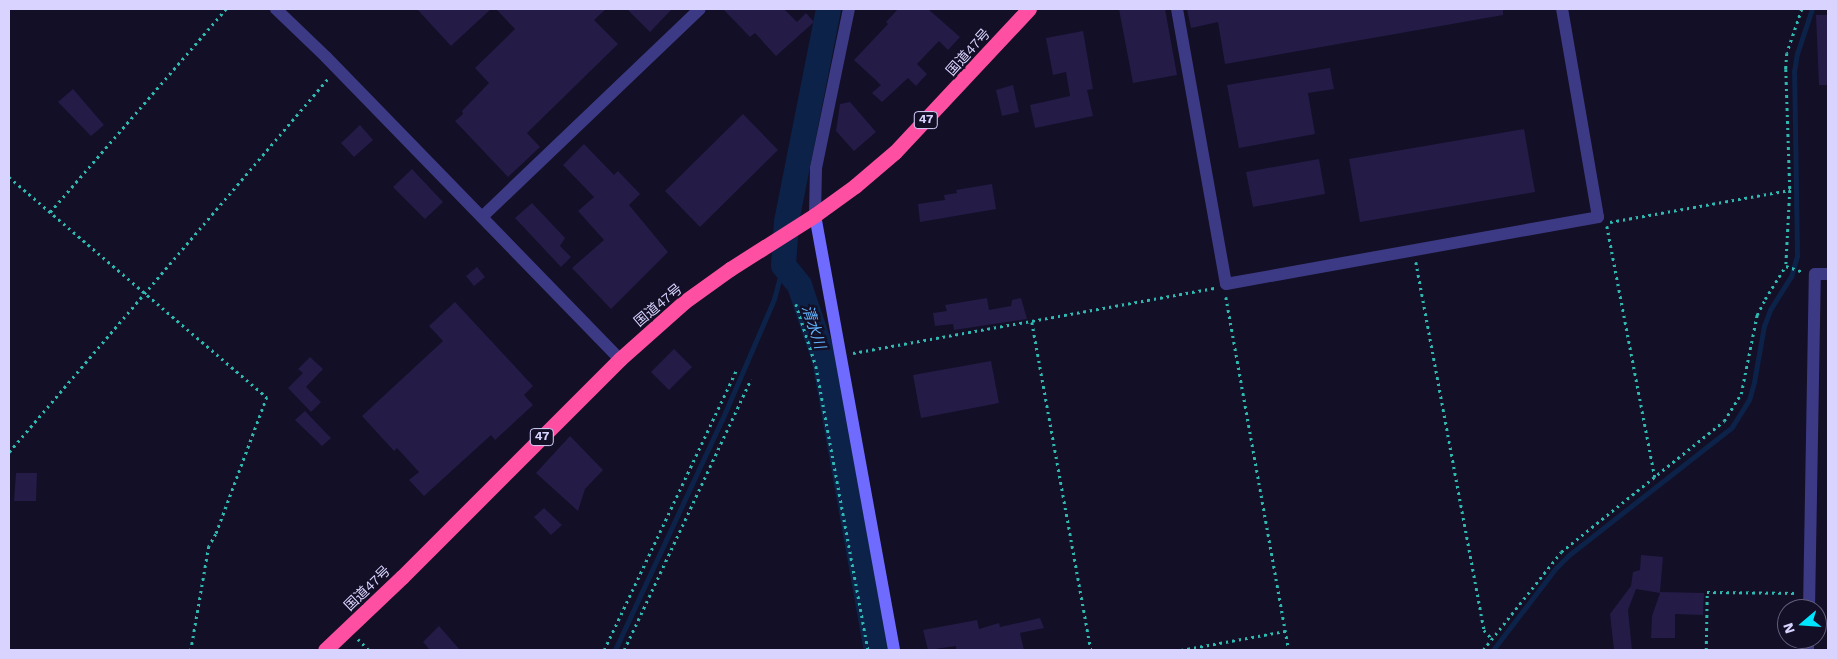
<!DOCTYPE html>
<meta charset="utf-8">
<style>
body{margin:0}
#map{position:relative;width:1837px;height:659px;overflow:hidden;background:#130f26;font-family:"Work Sans","Noto Sans JP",sans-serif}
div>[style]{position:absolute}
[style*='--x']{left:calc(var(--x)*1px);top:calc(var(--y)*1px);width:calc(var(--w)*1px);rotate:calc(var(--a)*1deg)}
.stream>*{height:4.5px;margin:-2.25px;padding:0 2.25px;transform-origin:2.25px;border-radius:2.25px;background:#0c2248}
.river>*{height:25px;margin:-12.5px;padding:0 12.5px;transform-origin:12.5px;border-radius:12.5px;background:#0c2248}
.building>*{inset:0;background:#241b47}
.path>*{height:2.5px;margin-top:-1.25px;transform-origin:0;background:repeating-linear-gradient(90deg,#2fb8b0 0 2.5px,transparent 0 6.5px)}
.street>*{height:12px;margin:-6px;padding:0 6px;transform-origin:6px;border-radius:6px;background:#3d3a85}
.secondary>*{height:12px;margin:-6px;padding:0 6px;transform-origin:6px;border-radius:6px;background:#6f6bff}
.highway>*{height:15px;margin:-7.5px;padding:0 7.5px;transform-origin:7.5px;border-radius:7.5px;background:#ff4fa3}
span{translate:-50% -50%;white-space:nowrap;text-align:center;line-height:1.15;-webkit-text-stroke:4.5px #130f26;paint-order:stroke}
.shield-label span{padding:1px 4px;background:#130f26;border:1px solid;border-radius:4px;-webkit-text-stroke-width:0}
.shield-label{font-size:12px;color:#d9d4ff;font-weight:700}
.street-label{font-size:14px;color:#d9d4ff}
.water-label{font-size:15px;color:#62b6ff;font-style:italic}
.frame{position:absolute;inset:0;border:10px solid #d9d4ff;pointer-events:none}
.north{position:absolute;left:1777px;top:599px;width:50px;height:50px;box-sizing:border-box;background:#130f26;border:1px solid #625e7d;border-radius:50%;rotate:252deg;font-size:14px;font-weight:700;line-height:20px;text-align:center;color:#d9d4ff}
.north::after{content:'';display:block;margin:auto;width:18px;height:22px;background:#00e5ff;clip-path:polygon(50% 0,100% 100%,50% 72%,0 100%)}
</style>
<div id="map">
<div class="stream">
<i style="--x:615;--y:650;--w:254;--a:-65.1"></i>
<i style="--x:722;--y:420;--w:132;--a:-66.7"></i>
<i style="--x:774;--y:299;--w:35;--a:-75"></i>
<i style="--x:1493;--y:650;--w:103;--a:-52.5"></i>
<i style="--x:1556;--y:568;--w:18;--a:-45"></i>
<i style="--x:1569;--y:555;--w:207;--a:-38.1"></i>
<i style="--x:1732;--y:427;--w:32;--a:-58"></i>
<i style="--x:1749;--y:400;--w:19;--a:-74"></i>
<i style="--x:1754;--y:382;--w:57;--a:-79.9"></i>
<i style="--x:1764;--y:326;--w:17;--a:-69"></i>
<i style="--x:1770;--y:310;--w:39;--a:-58"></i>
<i style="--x:1791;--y:277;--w:22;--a:-74"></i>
<i style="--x:1797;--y:256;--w:184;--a:-90.9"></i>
<i style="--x:1794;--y:72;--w:18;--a:-81"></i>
<i style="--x:1797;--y:54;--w:47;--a:-71.6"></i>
</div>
<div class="river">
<i style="--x:828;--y:9;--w:217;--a:101.2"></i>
<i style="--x:786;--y:222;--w:43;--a:94"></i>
<i style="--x:783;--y:265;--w:26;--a:51"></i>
<i style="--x:799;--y:285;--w:78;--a:71.3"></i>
<i style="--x:824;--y:359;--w:296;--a:79.9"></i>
</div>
<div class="building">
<i style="clip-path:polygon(417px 9px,491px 9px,451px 46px)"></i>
<i style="clip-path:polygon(496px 9px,606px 9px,594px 20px,618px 44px,527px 133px,540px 147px,508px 177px,455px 121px,463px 114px,462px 111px,489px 83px,475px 68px,515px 29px)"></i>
<i style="clip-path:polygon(627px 9px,672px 9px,650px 32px)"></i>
<i style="clip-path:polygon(723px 9px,784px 9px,797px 22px,806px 13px,814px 22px,776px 56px,755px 33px,750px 37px)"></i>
<i style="clip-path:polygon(898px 9px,928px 9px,960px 37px,948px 50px,939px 41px,917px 64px,927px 74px,916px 86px,908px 78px,882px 102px,872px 93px,881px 85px,854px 60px,888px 24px,886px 22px)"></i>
<i style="clip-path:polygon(1119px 9px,1165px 9px,1177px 75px,1133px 83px)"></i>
<i style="clip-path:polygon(1187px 9px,1503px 9px,1503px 15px,1225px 64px,1218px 22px,1191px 28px)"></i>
<i style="clip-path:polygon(1816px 15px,1828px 15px,1828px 85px,1819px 85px)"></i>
<i style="clip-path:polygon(1083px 31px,1093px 89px,1087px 90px,1093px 116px,1035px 128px,1030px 105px,1070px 96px,1066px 72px,1053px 75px,1046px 38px)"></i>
<i style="clip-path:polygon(1330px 68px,1334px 89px,1308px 93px,1315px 134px,1239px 148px,1227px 85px)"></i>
<i style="clip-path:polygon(1013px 85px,1019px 112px,1002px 116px,996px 90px)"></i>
<i style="clip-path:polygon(73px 89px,104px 125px,91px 136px,58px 102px)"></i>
<i style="clip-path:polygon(850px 102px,876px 132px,854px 151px,836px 131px,840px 104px)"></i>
<i style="clip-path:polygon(743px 114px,778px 150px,700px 227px,665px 191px)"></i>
<i style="clip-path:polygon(360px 125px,373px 140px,354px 157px,341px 143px)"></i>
<i style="clip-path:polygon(1524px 129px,1535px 192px,1360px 222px,1349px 159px)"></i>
<i style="clip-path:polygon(584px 144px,614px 175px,618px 171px,640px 194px,629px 205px,668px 252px,611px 309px,572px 268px,604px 240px,578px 211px,594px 197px,563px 165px)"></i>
<i style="clip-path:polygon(1319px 159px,1325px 194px,1253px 207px,1246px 172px)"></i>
<i style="clip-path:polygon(412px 169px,443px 202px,425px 219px,393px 187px)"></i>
<i style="clip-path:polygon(992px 184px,996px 209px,920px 222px,918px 204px,945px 200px,944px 195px,957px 193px,956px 190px)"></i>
<i style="clip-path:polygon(532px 203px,565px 238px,560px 246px,571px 257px,561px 267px,515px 218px)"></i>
<i style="clip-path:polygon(477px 267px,485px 277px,474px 286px,466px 276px)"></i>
<i style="clip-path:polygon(987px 298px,989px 310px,1011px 306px,1012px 300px,1021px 298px,1027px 319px,954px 330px,953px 324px,935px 326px,933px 313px,947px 311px,945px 305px)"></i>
<i style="clip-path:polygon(455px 302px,533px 386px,524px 395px,533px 405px,495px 440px,491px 435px,424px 496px,409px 480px,419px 472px,397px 448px,394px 451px,362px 416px,443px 341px,429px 326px)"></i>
<i style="clip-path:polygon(674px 349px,692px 367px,669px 390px,651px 372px)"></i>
<i style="clip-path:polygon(310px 357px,323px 369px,306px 387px,321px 402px,311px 412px,288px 388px,303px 373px,298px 369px)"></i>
<i style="clip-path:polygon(991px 361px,999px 403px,921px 418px,913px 375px)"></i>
<i style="clip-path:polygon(305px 411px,331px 438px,322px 446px,295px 420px)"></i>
<i style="clip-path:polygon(570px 436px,603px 470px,585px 489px,578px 511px,536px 473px)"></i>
<i style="clip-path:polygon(16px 473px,37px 473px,36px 501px,14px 501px)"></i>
<i style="clip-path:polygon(544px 508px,562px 525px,551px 535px,534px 517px)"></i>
<i style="clip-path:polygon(1641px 555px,1663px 557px,1660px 592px,1704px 593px,1703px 615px,1675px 614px,1675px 638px,1651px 638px,1652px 616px,1660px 593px,1636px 589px,1628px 610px,1632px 650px,1614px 650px,1610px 614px,1631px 586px,1633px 572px,1640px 570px)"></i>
<i style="clip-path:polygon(1040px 618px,1044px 628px,1020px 633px,1024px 650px,956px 650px,956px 646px,928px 650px,923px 630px,977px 620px,979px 629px,999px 623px,1000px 627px)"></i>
<i style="clip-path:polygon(439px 626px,460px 650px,430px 650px,423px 642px)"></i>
</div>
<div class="path">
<i style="--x:1802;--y:9;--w:46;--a:108.8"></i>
<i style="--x:1787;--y:53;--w:16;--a:94"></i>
<i style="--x:1786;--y:69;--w:121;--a:88.1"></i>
<i style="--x:1790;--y:190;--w:76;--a:93"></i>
<i style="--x:1786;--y:266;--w:18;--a:19"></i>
<i style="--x:9;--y:177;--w:339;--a:40.5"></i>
<i style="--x:267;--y:397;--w:146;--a:110.4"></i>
<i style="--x:216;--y:534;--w:14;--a:120"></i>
<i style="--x:209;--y:546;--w:106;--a:99.8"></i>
<i style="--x:50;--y:212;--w:269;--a:-49.1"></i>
<i style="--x:1610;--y:222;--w:183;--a:-10.1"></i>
<i style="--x:1607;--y:226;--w:256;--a:79.2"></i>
<i style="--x:1416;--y:262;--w:374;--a:79.5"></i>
<i style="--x:1484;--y:630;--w:12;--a:48"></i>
<i style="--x:1226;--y:297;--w:359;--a:79.9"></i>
<i style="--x:796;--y:304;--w:65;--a:72.1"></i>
<i style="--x:816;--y:366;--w:289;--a:79.6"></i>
<i style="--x:1032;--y:322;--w:333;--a:79.8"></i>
<i style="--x:853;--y:353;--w:367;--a:-10.2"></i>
<i style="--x:9;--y:452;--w:492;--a:-49.5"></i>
<i style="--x:358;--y:639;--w:16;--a:45"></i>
<i style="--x:604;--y:650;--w:311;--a:-64.7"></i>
<i style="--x:624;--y:650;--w:299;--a:-64.9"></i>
<i style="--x:1181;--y:650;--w:107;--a:-10.3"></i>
<i style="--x:1483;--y:650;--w:125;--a:-51.5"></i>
<i style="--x:1561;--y:552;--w:209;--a:-38.8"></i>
<i style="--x:1724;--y:421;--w:32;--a:-58"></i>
<i style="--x:1741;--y:394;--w:81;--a:-78.6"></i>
<i style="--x:1757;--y:315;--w:18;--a:-63"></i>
<i style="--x:1765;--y:299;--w:39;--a:-58"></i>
<i style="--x:1706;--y:650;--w:58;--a:-89"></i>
<i style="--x:1707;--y:592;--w:91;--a:0.6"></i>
</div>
<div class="street">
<i style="--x:276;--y:9;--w:69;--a:43.8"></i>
<i style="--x:326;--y:57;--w:421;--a:45.8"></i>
<i style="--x:1177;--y:9;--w:279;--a:79.9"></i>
<i style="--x:1226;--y:284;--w:378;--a:-10.2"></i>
<i style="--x:1598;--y:217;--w:211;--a:-99.8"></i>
<i style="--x:815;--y:215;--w:47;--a:-88.8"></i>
<i style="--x:816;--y:168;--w:162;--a:-78.3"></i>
<i style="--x:482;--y:217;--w:301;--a:-43.7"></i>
<i style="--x:1809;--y:609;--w:335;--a:-89"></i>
<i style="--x:1815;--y:274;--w:13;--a:0"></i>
<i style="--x:1808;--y:650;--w:11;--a:-90"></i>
</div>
<div class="secondary">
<i style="--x:815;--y:215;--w:442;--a:79.7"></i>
</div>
<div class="highway">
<i style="--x:325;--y:650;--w:106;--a:-43.5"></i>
<i style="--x:402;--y:577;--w:308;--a:-45"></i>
<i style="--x:620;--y:359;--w:86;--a:-41.7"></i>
<i style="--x:684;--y:302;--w:57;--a:-35.7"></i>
<i style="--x:730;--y:269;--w:101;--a:-32.4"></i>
<i style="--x:815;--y:215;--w:49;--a:-35.9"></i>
<i style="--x:855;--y:186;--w:52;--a:-40.4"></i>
<i style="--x:895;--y:152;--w:196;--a:-46.9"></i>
</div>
<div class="shield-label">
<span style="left:926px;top:120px">47</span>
<span style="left:542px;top:437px">47</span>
</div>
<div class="street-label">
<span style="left:968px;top:52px;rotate:-48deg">国道47号</span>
<span style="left:658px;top:305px;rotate:-40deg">国道47号</span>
<span style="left:367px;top:588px;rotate:-44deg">国道47号</span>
</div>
<div class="water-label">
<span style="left:813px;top:327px;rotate:72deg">清水川</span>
</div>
<div class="frame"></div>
<div class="north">N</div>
</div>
